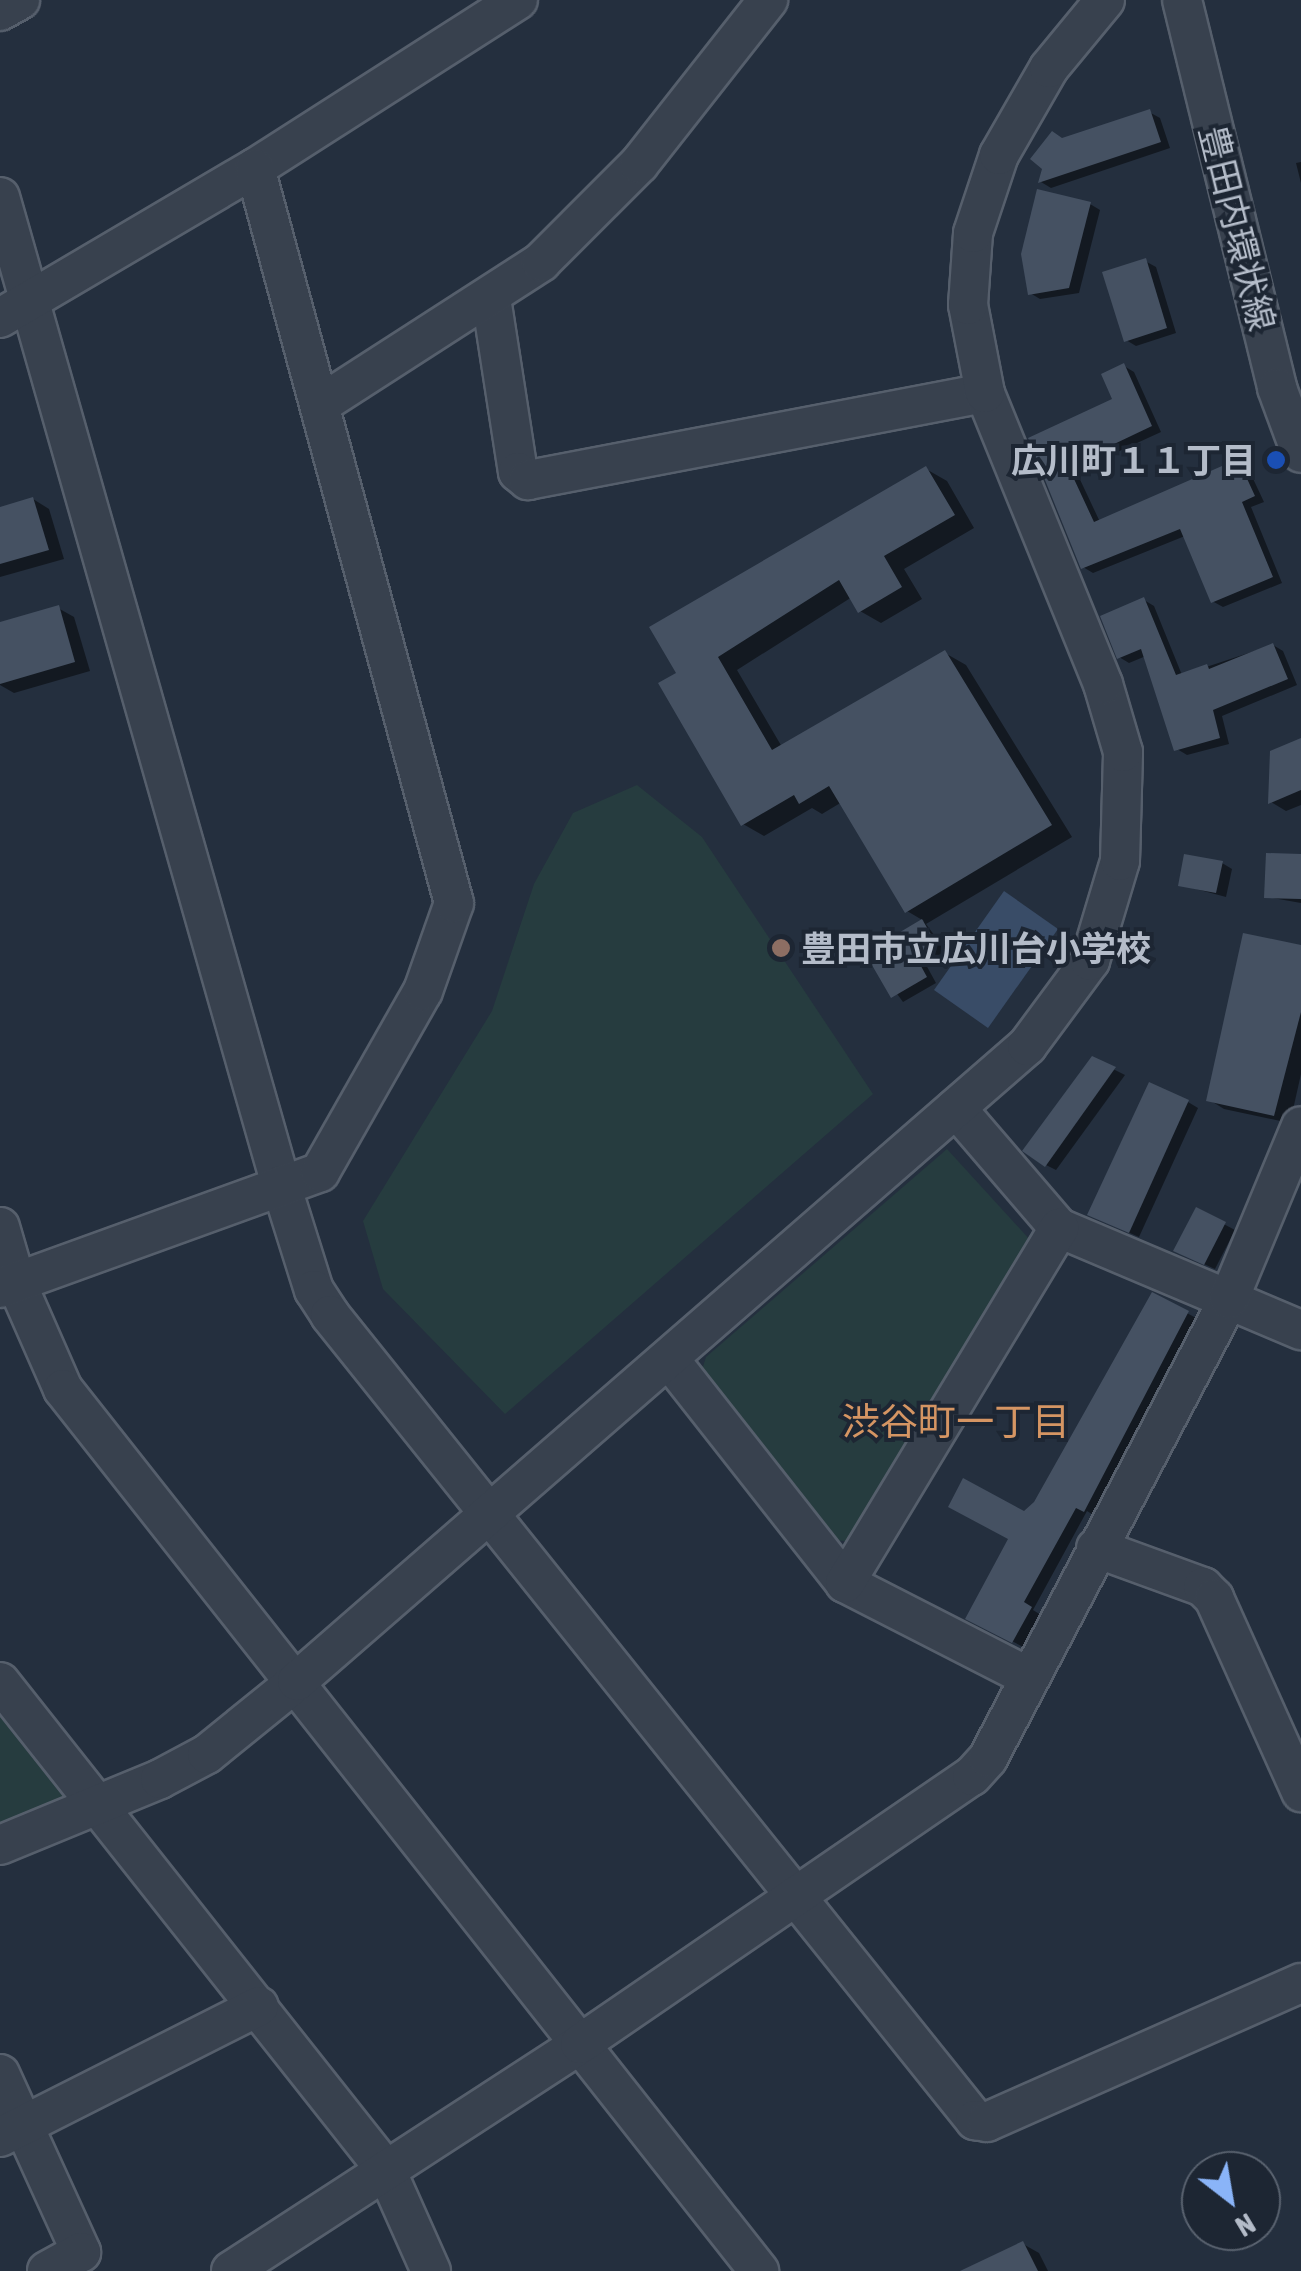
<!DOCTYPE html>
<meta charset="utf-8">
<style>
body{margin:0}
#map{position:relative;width:1301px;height:2271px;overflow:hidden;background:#242f3e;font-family:"Asap Condensed","Noto Sans JP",sans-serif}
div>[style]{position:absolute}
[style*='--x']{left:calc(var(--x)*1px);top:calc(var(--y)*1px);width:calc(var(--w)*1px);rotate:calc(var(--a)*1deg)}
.green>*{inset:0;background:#263c3f}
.water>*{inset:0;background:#394c67}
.shadow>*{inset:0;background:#0007}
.building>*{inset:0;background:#455162}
.roads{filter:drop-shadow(2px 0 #565f6c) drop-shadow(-2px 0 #565f6c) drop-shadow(0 2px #565f6c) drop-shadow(0 -2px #565f6c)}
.minor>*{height:38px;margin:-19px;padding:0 19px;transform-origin:19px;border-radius:19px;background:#38414e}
.dots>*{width:28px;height:28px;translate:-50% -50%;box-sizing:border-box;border:5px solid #1d2633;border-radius:50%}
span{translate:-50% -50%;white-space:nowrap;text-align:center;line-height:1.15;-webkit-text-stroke:8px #1d2633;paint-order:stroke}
.street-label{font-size:35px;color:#b4bcc9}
.poi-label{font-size:35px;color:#b4bcc9;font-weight:700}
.right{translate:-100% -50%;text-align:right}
.left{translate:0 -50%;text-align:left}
.neighbourhood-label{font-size:38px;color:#d59563}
.north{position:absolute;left:1181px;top:2151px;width:100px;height:100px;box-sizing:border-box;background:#1d2633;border:2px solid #59626f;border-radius:50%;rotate:149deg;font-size:28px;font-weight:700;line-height:40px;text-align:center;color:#b4bcc9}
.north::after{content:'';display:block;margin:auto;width:35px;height:45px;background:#8ab4f8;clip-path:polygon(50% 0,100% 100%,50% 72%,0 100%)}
</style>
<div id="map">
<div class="green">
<i style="clip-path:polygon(637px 785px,702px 837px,873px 1094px,505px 1414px,383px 1289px,363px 1221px,492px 1011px,534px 884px,573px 813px)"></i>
<i style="clip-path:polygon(947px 1149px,1032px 1242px,857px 1542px,832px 1540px,701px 1373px,706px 1357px)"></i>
<i style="clip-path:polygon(0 1717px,65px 1799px,0 1826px)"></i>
</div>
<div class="water">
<i style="clip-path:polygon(1004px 891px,1058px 929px,988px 1028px,934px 990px)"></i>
</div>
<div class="shadow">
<i style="clip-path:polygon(1149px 112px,1160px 118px,1170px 148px,1051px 188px,1041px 182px,1063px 140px)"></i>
<i style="clip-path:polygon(1301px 162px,1301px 183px,1296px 163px)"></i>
<i style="clip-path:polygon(1090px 204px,1100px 210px,1079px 293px,1040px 299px,1030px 293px)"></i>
<i style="clip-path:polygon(1145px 261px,1156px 267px,1176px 333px,1136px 346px,1126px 340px)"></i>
<i style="clip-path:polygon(1124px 366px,1134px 372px,1161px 432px,1076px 471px,1100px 522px,1238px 462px,1248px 468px,1264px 502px,1251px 507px,1282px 583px,1223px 607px,1212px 601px,1185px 536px,1093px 573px,1083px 567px,1031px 440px,1115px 400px)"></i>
<i style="clip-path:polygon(926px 469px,947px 481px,974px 528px,904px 569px,922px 599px,881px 623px,860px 611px,852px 597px,737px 670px,782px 747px,945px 653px,966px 665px,1072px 837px,926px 924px,946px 951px,925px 963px,936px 983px,903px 1002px,868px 954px,924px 921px,907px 911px,842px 802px,822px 814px,812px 808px,764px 836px,743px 824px,679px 674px)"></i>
<i style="clip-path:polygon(33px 499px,49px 509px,64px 559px,0 577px,0 509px)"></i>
<i style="clip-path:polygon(1144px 600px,1154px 606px,1182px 675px,1273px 645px,1283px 651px,1297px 685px,1222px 716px,1229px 744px,1187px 755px,1177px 749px,1146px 656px,1129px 663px,1119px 657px)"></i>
<i style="clip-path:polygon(58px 608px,74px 617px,90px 671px,14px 693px,0 685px,0 624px)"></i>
<i style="clip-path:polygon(1301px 740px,1301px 805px,1286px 811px,1271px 802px)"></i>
<i style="clip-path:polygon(1301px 857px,1301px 903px,1267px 897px)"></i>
<i style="clip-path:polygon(1222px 863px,1232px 869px,1226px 897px,1181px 885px)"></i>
<i style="clip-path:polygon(1301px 948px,1301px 1074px,1290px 1123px,1224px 1109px,1208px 1099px)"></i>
<i style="clip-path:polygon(1093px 1059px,1125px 1075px,1056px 1170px,1046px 1165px)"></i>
<i style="clip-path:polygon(1188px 1102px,1198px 1108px,1139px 1237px,1100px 1220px)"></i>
<i style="clip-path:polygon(1197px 1210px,1235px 1230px,1215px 1269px,1186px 1256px)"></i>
<i style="clip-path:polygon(1153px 1295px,1198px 1319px,1095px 1516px,1087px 1511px,1033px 1610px,1041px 1615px,1023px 1647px,969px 1618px)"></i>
<i style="clip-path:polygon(1023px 2244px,1039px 2253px,1048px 2271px,966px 2271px)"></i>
</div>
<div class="building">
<i style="clip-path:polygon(1150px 109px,1161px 142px,1038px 183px,1042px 169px,1030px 159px,1052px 131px,1062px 138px)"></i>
<i style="clip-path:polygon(1037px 189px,1091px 202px,1069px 288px,1028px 295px,1021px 254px)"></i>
<i style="clip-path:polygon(1146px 258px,1167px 328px,1124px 342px,1102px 272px)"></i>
<i style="clip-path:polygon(1124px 363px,1152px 426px,1068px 466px,1094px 522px,1238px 459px,1255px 496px,1242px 502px,1273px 577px,1211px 603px,1180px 529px,1081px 569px,1028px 438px,1112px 399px,1101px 374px)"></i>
<i style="clip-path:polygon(926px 466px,955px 515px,884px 556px,902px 587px,858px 613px,839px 580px,718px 657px,772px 750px,945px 650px,1052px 825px,905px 913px,829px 786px,799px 804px,794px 795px,741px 826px,658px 683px,676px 673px,649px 627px)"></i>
<i style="clip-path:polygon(33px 497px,49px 550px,0 564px,0 507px)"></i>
<i style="clip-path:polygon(1144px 597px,1176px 675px,1207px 664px,1209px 669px,1273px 643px,1288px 679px,1213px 710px,1220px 738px,1174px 751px,1141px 649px,1117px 659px,1100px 616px)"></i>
<i style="clip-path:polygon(59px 605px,75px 662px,0 684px,0 622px)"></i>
<i style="clip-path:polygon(1301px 738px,1301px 790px,1268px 804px,1270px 751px)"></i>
<i style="clip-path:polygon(1266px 853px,1301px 854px,1301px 899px,1264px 898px)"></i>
<i style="clip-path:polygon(1184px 854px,1223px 861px,1216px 893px,1178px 886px)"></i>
<i style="clip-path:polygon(922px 919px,937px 945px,916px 957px,927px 977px,891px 998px,865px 953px)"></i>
<i style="clip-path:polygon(1243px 933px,1301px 945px,1301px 1012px,1274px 1116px,1206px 1101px)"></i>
<i style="clip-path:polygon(1092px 1056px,1116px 1067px,1045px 1167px,1022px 1151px)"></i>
<i style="clip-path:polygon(1149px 1082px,1189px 1100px,1129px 1233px,1087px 1215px)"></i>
<i style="clip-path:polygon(1196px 1207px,1226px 1222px,1204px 1265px,1173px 1251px)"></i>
<i style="clip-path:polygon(1152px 1292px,1189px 1311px,1084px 1512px,1076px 1508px,1024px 1602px,1032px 1607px,1012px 1643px,965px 1619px,1008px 1539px,948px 1507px,963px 1478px,1024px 1511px,1034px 1502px)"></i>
<i style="clip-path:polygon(1023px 2241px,1038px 2271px,960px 2271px)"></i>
</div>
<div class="roads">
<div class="minor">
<i style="--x:1182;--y:0;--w:399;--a:76.2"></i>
<i style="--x:1277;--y:388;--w:69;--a:69.7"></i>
<i style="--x:0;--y:11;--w:23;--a:-29"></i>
<i style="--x:0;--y:197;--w:1027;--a:74.12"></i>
<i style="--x:281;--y:1185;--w:110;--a:72.6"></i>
<i style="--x:314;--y:1290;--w:30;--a:57"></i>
<i style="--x:330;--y:1315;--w:1032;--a:51.3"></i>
<i style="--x:975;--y:2120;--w:12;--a:9"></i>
<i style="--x:987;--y:2122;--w:343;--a:-23.9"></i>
<i style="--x:491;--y:298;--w:176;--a:81.2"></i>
<i style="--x:518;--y:472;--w:13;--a:39"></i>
<i style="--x:528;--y:480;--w:465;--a:-10.8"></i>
<i style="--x:0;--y:318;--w:296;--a:-30.5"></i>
<i style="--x:255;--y:168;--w:312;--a:-32.6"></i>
<i style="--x:321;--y:404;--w:262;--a:-32.8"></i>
<i style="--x:541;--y:262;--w:139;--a:-45"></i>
<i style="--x:639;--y:164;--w:209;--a:-51.8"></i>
<i style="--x:956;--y:1108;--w:158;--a:49.4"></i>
<i style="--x:1059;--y:1228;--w:263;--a:22.9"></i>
<i style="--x:0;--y:1227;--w:57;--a:73.8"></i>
<i style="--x:16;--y:1282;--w:117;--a:66.3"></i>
<i style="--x:63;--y:1389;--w:1124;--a:51.72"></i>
<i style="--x:0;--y:1288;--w:340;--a:-19.9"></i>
<i style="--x:320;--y:1172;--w:208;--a:-60.4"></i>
<i style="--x:423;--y:991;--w:93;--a:-70.6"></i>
<i style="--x:454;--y:903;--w:761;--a:-105.15"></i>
<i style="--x:669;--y:1359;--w:285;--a:51.8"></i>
<i style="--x:845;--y:1583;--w:207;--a:27.1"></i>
<i style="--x:1096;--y:1548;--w:114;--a:20"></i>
<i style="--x:1203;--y:1587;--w:16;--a:45"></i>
<i style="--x:1214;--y:1598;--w:213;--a:65.8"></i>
<i style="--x:845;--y:1583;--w:415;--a:-58.9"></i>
<i style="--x:0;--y:1682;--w:622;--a:51.66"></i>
<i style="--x:386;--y:2170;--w:111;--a:66"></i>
<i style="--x:0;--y:1845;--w:173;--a:-22.4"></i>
<i style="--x:160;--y:1779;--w:53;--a:-28"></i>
<i style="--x:207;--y:1754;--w:116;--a:-39"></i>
<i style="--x:297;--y:1681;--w:968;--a:-41.02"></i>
<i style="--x:1027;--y:1046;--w:106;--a:-53.5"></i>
<i style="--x:1090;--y:961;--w:104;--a:-73.3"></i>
<i style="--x:1120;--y:861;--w:109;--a:-88.4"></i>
<i style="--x:1123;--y:752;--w:71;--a:-106.4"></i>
<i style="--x:1103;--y:684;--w:314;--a:-112.1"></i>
<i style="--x:985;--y:393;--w:90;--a:-100.9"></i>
<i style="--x:968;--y:305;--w:72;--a:-86"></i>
<i style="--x:973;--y:233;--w:82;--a:-71.6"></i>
<i style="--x:999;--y:155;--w:100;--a:-60.1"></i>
<i style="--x:1049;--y:68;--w:88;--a:-50.5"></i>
<i style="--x:0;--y:2074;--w:196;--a:65.5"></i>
<i style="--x:81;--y:2252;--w:39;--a:151"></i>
<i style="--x:0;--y:2137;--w:290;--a:-26.8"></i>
<i style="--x:231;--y:2271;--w:416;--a:-33"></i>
<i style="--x:580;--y:2044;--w:475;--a:-34.4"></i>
<i style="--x:972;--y:1776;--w:24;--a:-48"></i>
<i style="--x:988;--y:1758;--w:518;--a:-62.3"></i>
<i style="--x:1229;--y:1299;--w:187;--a:-67.4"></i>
</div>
</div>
<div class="dots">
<i style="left:1276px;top:460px;background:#1a4fb4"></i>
<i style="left:781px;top:948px;background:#8d6e63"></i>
</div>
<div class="street-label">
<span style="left:1238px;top:228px;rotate:76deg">豊田内環状線</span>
</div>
<div class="poi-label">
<span class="right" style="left:1256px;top:460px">広川町１１丁目</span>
<span class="left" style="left:801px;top:948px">豊田市立広川台小学校</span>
</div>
<div class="neighbourhood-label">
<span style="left:956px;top:1422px">渋谷町一丁目</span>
</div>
<div class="north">N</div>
</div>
